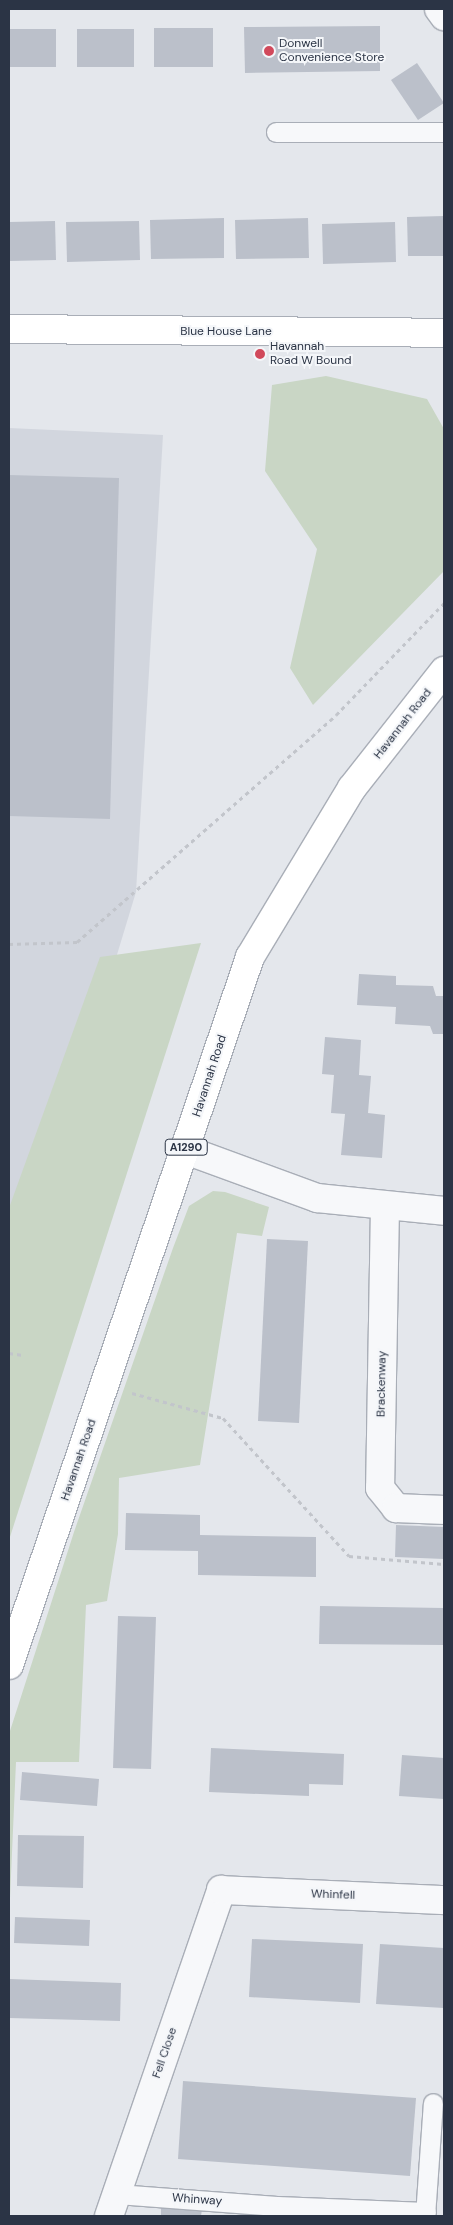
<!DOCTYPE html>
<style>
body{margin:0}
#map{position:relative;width:453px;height:2225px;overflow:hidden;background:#e4e7ec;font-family:"DM Sans",sans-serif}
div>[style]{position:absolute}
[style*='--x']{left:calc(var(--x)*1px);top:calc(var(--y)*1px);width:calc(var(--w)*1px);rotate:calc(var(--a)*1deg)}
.built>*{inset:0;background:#d2d6de}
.green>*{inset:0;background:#c9d6c5}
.building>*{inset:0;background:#bbc0ca}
.path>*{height:3px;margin-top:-1.5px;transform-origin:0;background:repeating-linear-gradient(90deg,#c2c5cb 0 4px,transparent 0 8px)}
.roads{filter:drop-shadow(1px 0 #a9aeb7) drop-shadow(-1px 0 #a9aeb7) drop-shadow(0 1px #a9aeb7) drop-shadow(0 -1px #a9aeb7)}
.lane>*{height:19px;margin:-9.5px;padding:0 9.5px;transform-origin:9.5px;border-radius:9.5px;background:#f7f8fa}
.street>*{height:28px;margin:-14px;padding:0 14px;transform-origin:14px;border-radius:14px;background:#f7f8fa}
.secondary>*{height:28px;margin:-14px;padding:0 14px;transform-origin:14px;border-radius:14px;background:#fff}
.primary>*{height:28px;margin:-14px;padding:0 14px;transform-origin:14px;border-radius:14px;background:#fff}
.dots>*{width:14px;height:14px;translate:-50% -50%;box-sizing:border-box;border:2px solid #f4f6f9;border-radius:50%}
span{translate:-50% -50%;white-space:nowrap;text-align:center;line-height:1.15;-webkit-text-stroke:4px #f4f6f9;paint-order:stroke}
.shield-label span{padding:1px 4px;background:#f4f6f9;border:1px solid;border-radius:4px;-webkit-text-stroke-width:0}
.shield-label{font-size:11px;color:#2b3445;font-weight:700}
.poi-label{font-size:12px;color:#2b3445}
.left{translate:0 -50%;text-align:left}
.street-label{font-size:12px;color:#2b3445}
.frame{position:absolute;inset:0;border:10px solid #2b3445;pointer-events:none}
</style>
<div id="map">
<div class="built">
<i style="clip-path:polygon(9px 428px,163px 435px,136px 892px,9px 1311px)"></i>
</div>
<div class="green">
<i style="clip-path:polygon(326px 376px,427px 399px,444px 429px,444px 571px,313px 705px,290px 668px,317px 549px,265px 471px,272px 385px)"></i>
<i style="clip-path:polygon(201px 943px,9px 1540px,9px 1208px,100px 957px)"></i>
<i style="clip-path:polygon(213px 1191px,225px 1192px,269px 1207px,262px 1236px,237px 1233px,200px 1465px,119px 1478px,118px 1534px,107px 1601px,86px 1605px,79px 1762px,16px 1762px,9px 1921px,9px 1734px,74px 1532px,173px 1248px,189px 1206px)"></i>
</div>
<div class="building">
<i style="clip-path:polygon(380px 26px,380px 71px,245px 73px,244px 27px)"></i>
<i style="clip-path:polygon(154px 28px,213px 28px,213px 67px,154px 67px)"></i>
<i style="clip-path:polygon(9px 29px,56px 29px,56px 67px,9px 67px)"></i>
<i style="clip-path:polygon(77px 29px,134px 29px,134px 67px,77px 67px)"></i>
<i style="clip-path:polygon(417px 63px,444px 103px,418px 120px,391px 80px)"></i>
<i style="clip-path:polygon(444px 216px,444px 256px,408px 256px,407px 217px)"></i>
<i style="clip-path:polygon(224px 218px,224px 258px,151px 259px,150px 220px)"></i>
<i style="clip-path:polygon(308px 218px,309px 258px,236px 259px,235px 220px)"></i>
<i style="clip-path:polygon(55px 221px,56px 260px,9px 261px,9px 222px)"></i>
<i style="clip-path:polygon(139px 221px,140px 260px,67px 262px,66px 222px)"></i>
<i style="clip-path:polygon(395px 222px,396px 262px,323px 264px,322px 224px)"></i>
<i style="clip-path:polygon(9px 475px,119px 478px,110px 819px,9px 816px)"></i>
<i style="clip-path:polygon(359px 974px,396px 976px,396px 985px,433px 986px,436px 996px,444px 996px,444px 1034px,433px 1034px,430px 1026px,395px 1024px,396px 1007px,357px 1005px)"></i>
<i style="clip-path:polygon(325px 1037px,361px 1040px,359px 1075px,371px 1076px,368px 1113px,385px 1115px,382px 1158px,341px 1155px,345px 1114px,331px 1113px,334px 1075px,322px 1074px)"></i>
<i style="clip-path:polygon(267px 1239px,308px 1241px,299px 1423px,258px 1421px)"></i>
<i style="clip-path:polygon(126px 1513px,200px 1515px,200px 1535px,316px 1537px,316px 1577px,198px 1575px,198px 1551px,125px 1550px)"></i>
<i style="clip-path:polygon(396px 1525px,444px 1527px,444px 1559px,395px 1557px)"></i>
<i style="clip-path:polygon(320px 1606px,444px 1608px,444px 1645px,319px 1644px)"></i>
<i style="clip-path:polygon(118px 1616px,156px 1617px,151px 1769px,113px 1768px)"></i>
<i style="clip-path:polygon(211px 1748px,344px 1754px,343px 1785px,309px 1784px,309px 1796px,209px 1792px)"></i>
<i style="clip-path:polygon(402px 1755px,444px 1758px,444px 1799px,399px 1796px)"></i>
<i style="clip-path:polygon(22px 1772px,99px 1779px,97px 1806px,20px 1800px)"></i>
<i style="clip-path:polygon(18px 1835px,84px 1836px,83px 1888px,17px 1886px)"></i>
<i style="clip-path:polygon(15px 1917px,90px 1920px,89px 1946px,14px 1943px)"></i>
<i style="clip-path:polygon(252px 1939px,363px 1944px,360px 2003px,249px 1997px)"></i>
<i style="clip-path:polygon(380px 1944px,444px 1948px,444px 2008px,376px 2004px)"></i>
<i style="clip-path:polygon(9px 1979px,121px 1983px,120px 2021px,9px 2018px)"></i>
<i style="clip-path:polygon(183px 2081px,416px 2098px,410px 2176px,178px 2159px)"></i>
<i style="clip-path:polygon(161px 2207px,202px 2209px,201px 2216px,161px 2216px)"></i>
</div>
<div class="path">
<i style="--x:9;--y:944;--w:68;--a:-1.7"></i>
<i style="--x:77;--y:942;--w:344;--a:-41.2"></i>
<i style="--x:336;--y:715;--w:156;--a:-46"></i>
<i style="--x:9;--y:1353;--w:14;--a:8"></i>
<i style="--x:132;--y:1393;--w:94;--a:15.4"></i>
<i style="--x:223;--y:1418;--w:187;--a:47.6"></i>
<i style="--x:349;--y:1556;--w:95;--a:4.8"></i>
</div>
<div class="roads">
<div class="lane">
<i style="--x:276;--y:132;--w:168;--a:0"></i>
<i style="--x:117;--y:2194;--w:160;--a:4.3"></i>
<i style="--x:277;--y:2206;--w:149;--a:2.3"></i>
<i style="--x:425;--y:2216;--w:113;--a:-86"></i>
</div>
<div class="street">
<i style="--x:439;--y:9;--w:9;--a:54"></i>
<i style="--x:186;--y:1150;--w:140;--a:20.1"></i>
<i style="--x:317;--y:1198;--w:128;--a:5.8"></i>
<i style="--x:385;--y:1206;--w:282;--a:91"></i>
<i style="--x:380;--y:1488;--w:26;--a:51"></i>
<i style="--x:396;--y:1508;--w:48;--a:2.4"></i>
<i style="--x:109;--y:2216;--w:345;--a:-71"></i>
<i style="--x:221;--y:1890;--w:223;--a:2.6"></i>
</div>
<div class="secondary">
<i style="--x:9;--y:329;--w:435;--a:0.5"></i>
</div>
<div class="primary">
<i style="--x:9;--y:1665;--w:748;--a:-71.2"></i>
<i style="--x:250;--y:957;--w:197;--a:-58.9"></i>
<i style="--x:352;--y:788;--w:149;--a:-51.8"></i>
</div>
</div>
<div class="dots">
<i style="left:269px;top:51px;background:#d1495b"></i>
<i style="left:260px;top:354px;background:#d1495b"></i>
</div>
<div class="shield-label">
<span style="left:186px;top:1147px">A1290</span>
</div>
<div class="poi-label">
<span class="left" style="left:279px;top:51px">Donwell<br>Convenience Store</span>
<span class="left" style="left:270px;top:354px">Havannah<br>Road W Bound</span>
</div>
<div class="street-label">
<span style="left:226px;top:332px">Blue House Lane</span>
<span style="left:403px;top:724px;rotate:-52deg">Havannah Road</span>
<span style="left:210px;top:1076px;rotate:-72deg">Havannah Road</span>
<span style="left:382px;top:1384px;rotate:-89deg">Brackenway</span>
<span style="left:79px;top:1460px;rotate:-71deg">Havannah Road</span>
<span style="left:333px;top:1895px;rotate:2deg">Whinfell</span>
<span style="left:165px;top:2053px;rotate:-71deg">Fell Close</span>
<span style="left:197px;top:2200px;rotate:4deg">Whinway</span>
</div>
<div class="frame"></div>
</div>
